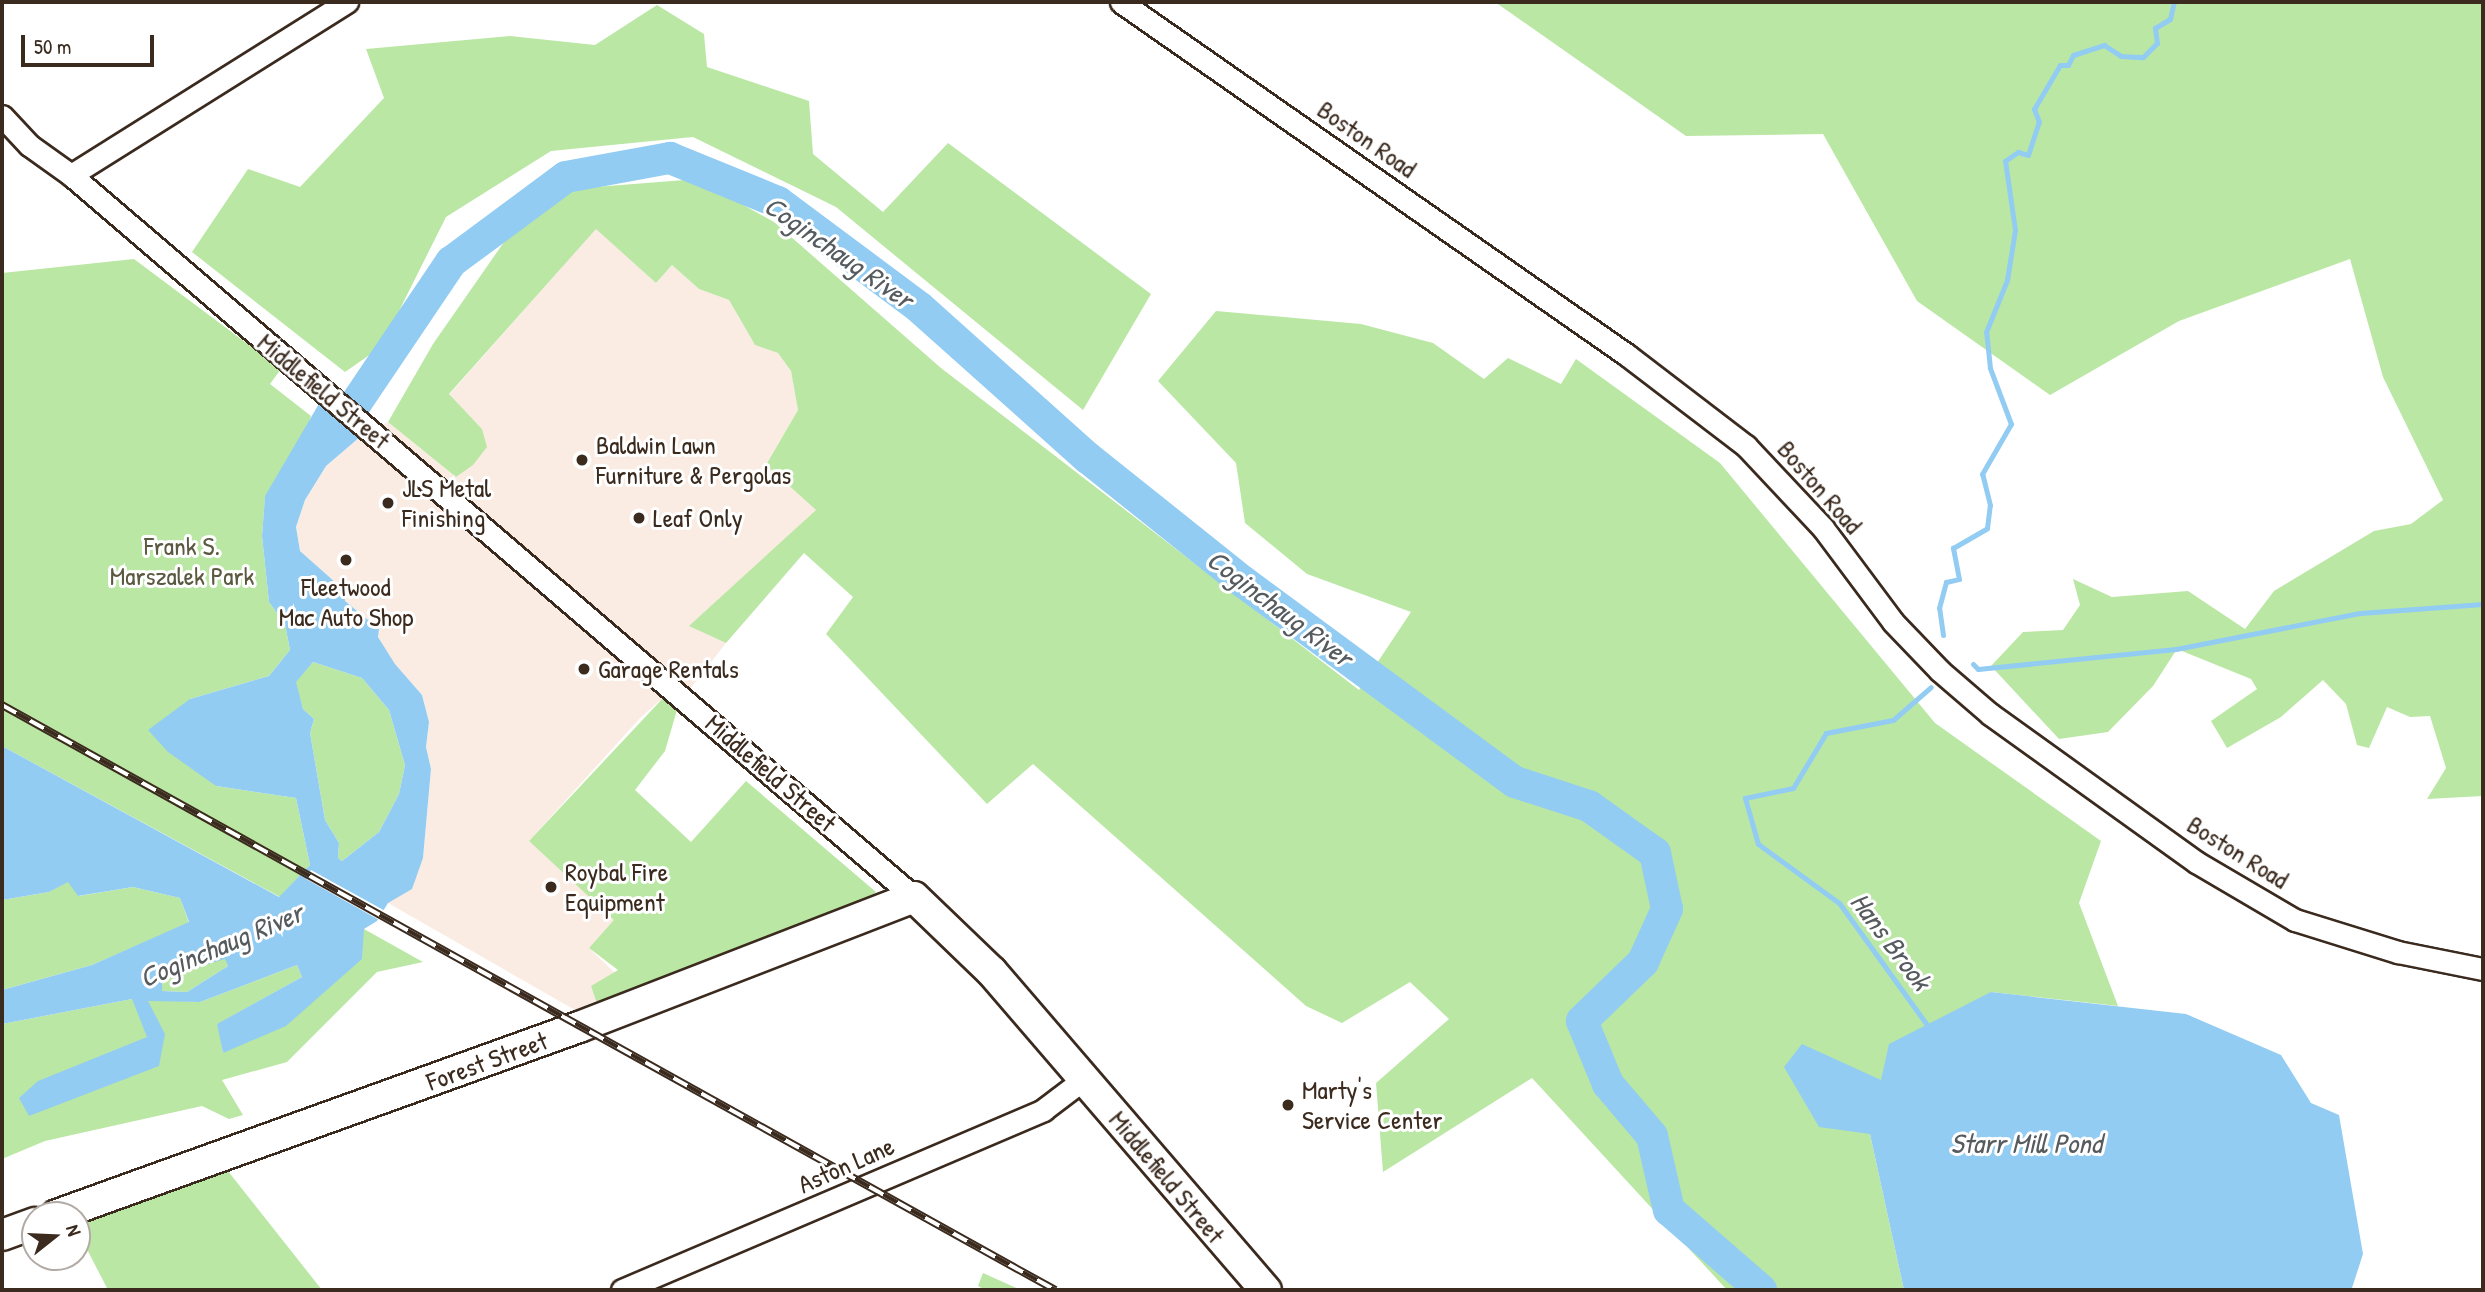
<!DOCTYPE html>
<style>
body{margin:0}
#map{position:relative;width:2485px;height:1292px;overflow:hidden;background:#fff;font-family:"Patrick Hand",sans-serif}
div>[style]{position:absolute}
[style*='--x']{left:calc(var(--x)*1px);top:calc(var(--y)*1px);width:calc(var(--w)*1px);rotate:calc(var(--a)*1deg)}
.built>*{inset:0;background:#faece2}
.green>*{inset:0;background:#bbe7a5}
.water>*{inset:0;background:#92ccf2}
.pier>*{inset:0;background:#fff}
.stream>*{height:5px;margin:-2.5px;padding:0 2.5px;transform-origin:2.5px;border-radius:2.5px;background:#92ccf2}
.river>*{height:32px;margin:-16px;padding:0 16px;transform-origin:16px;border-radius:16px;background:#92ccf2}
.roads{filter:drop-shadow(2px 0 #3b2a1e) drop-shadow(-2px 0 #3b2a1e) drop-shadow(0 2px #3b2a1e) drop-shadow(0 -2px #3b2a1e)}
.street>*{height:21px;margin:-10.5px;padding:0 10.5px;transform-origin:10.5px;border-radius:10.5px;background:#fff}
.secondary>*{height:30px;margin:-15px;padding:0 15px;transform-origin:15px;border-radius:15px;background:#fff}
.rail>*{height:8px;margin-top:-4px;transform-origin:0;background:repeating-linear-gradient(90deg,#fff 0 16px,#3b2a1e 0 32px);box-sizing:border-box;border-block:2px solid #3b2a1e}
.dots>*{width:19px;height:19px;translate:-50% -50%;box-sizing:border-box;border:4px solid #fff;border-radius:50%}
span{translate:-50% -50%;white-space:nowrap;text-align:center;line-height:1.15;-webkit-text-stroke:6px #fff;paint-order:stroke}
.street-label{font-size:26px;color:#3b2a1e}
.poi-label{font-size:26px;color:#3b2a1e}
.left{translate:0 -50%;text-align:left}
.park-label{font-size:26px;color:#5b5940}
.water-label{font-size:28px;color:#555b5e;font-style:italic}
.frame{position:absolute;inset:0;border:4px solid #3b2a1e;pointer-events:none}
.north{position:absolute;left:21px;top:1201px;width:70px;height:70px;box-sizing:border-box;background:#fff;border:2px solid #b1aaa5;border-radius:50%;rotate:72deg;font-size:19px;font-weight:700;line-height:28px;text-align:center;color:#3b2a1e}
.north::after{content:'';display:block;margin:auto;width:24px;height:32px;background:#3b2a1e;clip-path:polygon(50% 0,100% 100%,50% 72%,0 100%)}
.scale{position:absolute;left:21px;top:35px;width:133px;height:32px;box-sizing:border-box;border:4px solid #3b2a1e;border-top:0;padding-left:9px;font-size:21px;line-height:24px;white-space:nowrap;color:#3b2a1e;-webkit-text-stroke:5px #fff;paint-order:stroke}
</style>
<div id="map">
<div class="built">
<i style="clip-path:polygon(596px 228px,656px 283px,672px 265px,699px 289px,729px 300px,755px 345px,778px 353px,791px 371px,798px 410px,766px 465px,816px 510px,690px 626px,726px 643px,679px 703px,664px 697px,640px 718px,529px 841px,615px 920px,589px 948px,615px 973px,591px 986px,596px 1001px,575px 1010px,388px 903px,423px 858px,431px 769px,426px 747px,429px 722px,422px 695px,395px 664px,378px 637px,379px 629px,345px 601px,344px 590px,300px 551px,296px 527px,305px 500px,326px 466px,361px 436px,388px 422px,456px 477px,482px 429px,449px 395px)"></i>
</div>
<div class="green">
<i style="clip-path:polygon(1495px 2px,2483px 2px,2483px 796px,2427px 799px,2446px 768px,2430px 716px,2410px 717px,2387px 707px,2369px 748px,2357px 745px,2346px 704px,2323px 680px,2281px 717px,2227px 748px,2211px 721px,2257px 689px,2251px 679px,2177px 649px,2153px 686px,2108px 732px,2059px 739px,1991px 666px,2023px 632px,2063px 630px,2080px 605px,2073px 579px,2112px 597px,2188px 591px,2245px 629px,2274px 591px,2374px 531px,2411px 524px,2443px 500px,2383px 377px,2350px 259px,2179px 321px,2050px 395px,1917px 301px,1823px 134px,1686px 136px)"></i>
<i style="clip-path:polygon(657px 5px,704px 34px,707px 67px,809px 101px,813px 154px,883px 212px,948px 143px,1151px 294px,1083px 410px,836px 207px,693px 137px,551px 151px,446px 217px,381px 347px,345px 372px,192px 252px,248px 169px,300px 187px,384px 98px,366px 49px,510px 36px,595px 45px)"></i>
<i style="clip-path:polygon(697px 179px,774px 222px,941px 368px,1359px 690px,1411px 612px,1307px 574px,1245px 523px,1236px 463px,1158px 381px,1216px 311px,1361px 324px,1433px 343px,1484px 379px,1508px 358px,1561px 384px,1576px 359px,1720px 463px,1935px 723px,2101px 841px,2079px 903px,2118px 1006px,1991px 992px,1870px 1134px,1904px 1290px,1727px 1290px,1532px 1078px,1383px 1172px,1376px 1083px,1449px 1019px,1410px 982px,1342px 1023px,1306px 1006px,1033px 764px,987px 804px,826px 634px,853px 597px,804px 553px,726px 643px,689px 626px,816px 510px,766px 465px,798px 410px,791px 371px,778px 353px,755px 345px,729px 300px,699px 289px,672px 265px,656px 283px,596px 229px,449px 394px,482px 429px,487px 447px,473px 465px,456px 477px,388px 422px,433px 344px,511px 232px,570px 189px)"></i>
<i style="clip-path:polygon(134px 259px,281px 369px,270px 384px,311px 416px,302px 440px,265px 497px,262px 536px,269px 602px,285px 624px,290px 650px,269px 676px,190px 699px,216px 786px,296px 798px,310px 865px,280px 897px,2px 746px,2px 273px)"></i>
<i style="clip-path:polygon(313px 662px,362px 678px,389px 710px,405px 765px,399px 794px,379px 832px,342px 861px,338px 858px,339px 843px,325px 820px,310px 733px,314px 719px,303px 709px,295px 682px)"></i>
<i style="clip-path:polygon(664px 697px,679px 703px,665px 751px,635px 790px,691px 842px,746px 781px,876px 892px,867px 901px,608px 1002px,596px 1001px,591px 986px,618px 970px,589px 948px,614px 920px,529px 841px)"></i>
<i style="clip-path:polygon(68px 881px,79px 896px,133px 887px,180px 898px,189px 923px,92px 965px,2px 990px,2px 900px,49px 892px)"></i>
<i style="clip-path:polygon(364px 929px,423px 962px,377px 972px,287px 1062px,222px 1080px,243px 1115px,229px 1119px,202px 1106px,45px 1141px,2px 1159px,2px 1024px,132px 999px,200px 1002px,297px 965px,302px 977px,218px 1024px,223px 1053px)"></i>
<i style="clip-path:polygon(226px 958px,228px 966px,187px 992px,162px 991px,161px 982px,169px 975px,175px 978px,187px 970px)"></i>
<i style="clip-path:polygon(224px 1166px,322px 1290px,108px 1290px,77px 1230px,77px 1219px)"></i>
<i style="clip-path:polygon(983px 1273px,1021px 1290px,985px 1290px,978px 1286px)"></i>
</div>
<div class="water">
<i style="clip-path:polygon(evenodd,320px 402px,361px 436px,326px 466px,305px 500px,296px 527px,300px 551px,344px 590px,345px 601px,379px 629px,378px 637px,395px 664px,422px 695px,429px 722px,426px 747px,431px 769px,423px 858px,412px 889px,388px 903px,377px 921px,364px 929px,362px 959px,286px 1026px,223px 1053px,217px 1024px,302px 977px,297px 965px,200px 1002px,148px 1001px,165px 1034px,159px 1066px,29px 1116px,19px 1098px,38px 1081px,147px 1037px,132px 999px,2px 1024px,2px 990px,92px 965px,189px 922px,180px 898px,133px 887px,78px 896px,68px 882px,49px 892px,2px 900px,2px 746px,279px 897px,310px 865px,296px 798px,216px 786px,168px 752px,148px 730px,190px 699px,269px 676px,290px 650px,285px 624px,269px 602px,262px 536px,265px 496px,320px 402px,313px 662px,362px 678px,389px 710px,405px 765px,399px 794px,379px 832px,342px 861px,338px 858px,339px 843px,325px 820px,310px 733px,314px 719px,303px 709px,296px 682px,313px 662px,320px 402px,225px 959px,228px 966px,187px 992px,162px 991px,162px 982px,169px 975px,175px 979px,187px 970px,225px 959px)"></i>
<i style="clip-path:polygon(1991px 992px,2186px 1014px,2281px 1055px,2311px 1103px,2339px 1115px,2363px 1254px,2352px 1288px,1904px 1290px,1870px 1134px,1819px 1127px,1784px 1067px,1802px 1044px,1881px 1080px,1889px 1044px)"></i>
</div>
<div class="pier">
<i style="clip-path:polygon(311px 870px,387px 912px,381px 921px,306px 879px)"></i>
</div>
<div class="stream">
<i style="--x:1943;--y:635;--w:27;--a:-98"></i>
<i style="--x:1939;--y:608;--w:27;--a:-75"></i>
<i style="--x:1946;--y:582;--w:13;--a:-13"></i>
<i style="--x:1959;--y:579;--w:32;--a:-101"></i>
<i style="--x:1953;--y:548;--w:39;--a:-30"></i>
<i style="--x:1987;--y:528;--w:23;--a:-83"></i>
<i style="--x:1990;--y:505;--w:32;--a:-104"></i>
<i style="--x:1982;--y:474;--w:58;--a:-59.9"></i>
<i style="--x:2011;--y:424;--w:60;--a:-110.6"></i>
<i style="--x:1990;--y:368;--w:36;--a:-96"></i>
<i style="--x:1986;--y:332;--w:56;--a:-68"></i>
<i style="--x:2007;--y:280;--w:51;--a:-80.9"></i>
<i style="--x:2015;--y:230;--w:70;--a:-98.2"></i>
<i style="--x:2005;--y:161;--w:16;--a:-35"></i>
<i style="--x:2018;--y:152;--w:10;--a:17"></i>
<i style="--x:2028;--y:155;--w:35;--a:-72"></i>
<i style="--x:2039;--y:122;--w:14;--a:-111"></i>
<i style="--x:2034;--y:109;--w:51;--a:-59.4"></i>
<i style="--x:2060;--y:65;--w:8;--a:0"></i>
<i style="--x:2068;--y:65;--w:11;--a:-63"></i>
<i style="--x:2073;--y:55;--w:33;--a:-18"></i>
<i style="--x:2104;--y:45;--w:20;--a:33"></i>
<i style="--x:2121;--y:56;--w:22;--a:3"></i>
<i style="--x:2143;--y:57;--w:20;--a:-45"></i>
<i style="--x:2157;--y:43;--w:15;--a:-98"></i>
<i style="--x:2155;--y:28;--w:17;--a:-31"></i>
<i style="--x:2170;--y:19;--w:17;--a:-77"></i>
<i style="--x:1973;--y:664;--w:7;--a:45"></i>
<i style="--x:1978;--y:669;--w:199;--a:-5.8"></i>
<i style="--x:2176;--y:649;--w:187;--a:-11.1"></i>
<i style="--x:2360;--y:613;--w:123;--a:-4.2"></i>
<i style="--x:1930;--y:1029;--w:155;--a:-125.8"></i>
<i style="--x:1839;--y:903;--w:100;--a:-143.9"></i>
<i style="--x:1758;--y:844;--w:48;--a:-105.8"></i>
<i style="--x:1745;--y:798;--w:49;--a:-11.8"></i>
<i style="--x:1793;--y:788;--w:64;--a:-59"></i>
<i style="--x:1826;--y:733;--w:68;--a:-11"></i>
<i style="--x:1893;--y:720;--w:50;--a:-41"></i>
</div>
<div class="river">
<i style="--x:331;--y:440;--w:215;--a:-56"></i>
<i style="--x:451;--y:262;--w:143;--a:-36.5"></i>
<i style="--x:566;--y:177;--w:106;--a:-10.4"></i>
<i style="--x:670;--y:158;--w:117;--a:22.2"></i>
<i style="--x:778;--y:202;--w:177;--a:36.7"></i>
<i style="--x:920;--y:308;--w:225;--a:41.8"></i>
<i style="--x:1088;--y:458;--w:197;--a:38.6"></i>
<i style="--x:1242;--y:581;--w:339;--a:36.4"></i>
<i style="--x:1515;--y:782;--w:78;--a:18"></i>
<i style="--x:1589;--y:806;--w:81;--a:35.5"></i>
<i style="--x:1655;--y:853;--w:57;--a:77.9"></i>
<i style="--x:1667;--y:909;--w:58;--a:114.4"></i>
<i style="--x:1643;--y:962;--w:85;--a:136"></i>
<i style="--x:1582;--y:1021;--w:68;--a:67.6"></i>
<i style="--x:1608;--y:1084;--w:68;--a:49.8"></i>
<i style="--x:1652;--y:1136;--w:76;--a:77.1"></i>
<i style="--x:1669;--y:1210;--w:122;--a:41"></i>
</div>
<div class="roads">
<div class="street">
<i style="--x:1121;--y:2;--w:617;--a:34.9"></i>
<i style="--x:1627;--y:355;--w:150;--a:37.4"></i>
<i style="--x:1746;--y:446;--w:112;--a:46.8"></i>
<i style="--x:1823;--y:528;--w:117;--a:53.3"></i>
<i style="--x:1893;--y:622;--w:68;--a:46.2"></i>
<i style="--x:1940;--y:671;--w:66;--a:40.7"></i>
<i style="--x:1990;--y:714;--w:254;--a:35.7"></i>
<i style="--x:2196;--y:862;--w:115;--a:30.4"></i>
<i style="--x:2295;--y:920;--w:108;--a:17.3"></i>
<i style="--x:2398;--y:952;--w:87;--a:11.3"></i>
<i style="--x:2;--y:116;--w:40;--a:47"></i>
<i style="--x:29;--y:145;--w:52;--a:35.5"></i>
<i style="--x:71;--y:175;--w:1110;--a:40.58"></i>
<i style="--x:71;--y:175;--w:326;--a:-32.1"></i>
<i style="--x:622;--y:1290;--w:458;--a:-23.1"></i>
<i style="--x:1043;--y:1110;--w:51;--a:-37.1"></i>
</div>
<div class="secondary">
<i style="--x:57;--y:1215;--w:555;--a:-19.81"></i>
<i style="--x:579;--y:1027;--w:359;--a:-21.2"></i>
<i style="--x:914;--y:897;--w:108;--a:43.9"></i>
<i style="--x:992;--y:972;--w:420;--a:49.3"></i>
<i style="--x:2;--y:1235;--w:35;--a:-20"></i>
</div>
</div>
<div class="rail">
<i style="--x:2;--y:705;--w:1205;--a:29.05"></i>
</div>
<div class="dots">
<i style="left:582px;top:460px;background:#3b2a1e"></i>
<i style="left:388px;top:503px;background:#3b2a1e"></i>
<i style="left:639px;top:518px;background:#3b2a1e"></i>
<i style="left:346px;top:560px;background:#3b2a1e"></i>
<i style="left:584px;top:669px;background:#3b2a1e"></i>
<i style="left:551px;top:887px;background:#3b2a1e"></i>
<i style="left:1288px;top:1105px;background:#3b2a1e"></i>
</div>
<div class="street-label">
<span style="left:1367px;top:139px;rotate:35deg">Boston Road</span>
<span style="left:324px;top:391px;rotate:40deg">Middlefield Street</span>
<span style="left:1820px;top:487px;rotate:49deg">Boston Road</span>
<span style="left:771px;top:773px;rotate:41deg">Middlefield Street</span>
<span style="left:2238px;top:852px;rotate:32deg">Boston Road</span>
<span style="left:487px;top:1061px;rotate:-20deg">Forest Street</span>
<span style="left:846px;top:1165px;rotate:-24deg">Aston Lane</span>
<span style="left:1167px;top:1177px;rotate:50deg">Middlefield Street</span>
</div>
<div class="poi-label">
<span class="left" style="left:596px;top:460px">Baldwin Lawn<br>Furniture &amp; Pergolas</span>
<span class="left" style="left:402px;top:503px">JLS Metal<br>Finishing</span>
<span class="left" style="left:653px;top:518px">Leaf Only</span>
<span style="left:346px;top:602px">Fleetwood<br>Mac Auto Shop</span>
<span class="left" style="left:598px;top:669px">Garage Rentals</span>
<span class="left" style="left:565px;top:887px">Roybal Fire<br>Equipment</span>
<span class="left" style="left:1302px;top:1105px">Marty's<br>Service Center</span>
</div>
<div class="park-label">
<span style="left:182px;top:561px">Frank S.<br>Marszalek Park</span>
</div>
<div class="water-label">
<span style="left:839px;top:252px;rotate:35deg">Coginchaug River</span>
<span style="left:1280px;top:608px;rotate:37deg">Coginchaug River</span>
<span style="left:1891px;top:941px;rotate:53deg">Hans Brook</span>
<span style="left:221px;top:945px;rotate:-23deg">Coginchaug River</span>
<span style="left:2026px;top:1143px">Starr Mill Pond</span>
</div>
<div class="frame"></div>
<div class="north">N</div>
<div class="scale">50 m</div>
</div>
